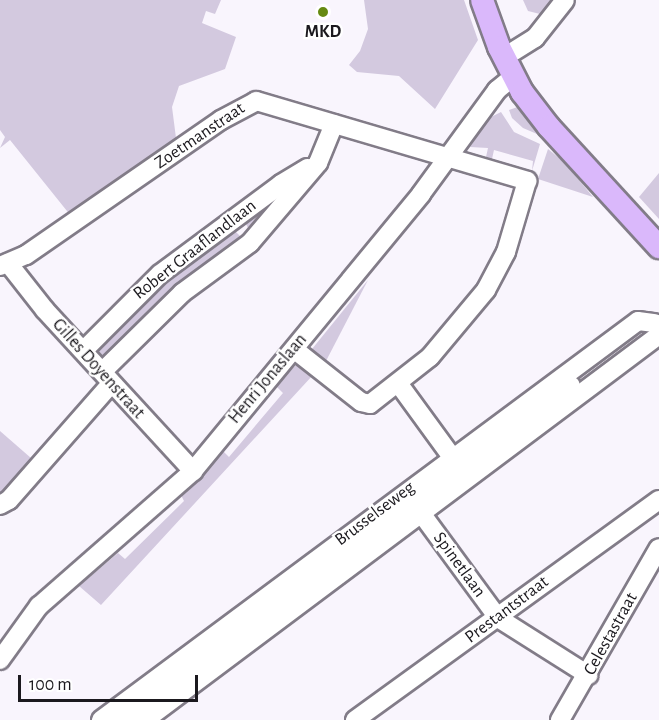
<!DOCTYPE html>
<style>
body{margin:0}
#map{position:relative;width:659px;height:720px;overflow:hidden;background:#f9f5fd;font-family:"Alegreya Sans",sans-serif}
div>[style]{position:absolute}
[style*='--x']{left:calc(var(--x)*1px);top:calc(var(--y)*1px);width:calc(var(--w)*1px);rotate:calc(var(--a)*1deg)}
.green>*{inset:0;background:#d3c9df}
.roads{filter:drop-shadow(2px 0 #827c88) drop-shadow(-2px 0 #827c88) drop-shadow(0 2px #827c88) drop-shadow(0 -2px #827c88)}
.minor>*{height:18px;margin:-9px;padding:0 9px;transform-origin:9px;border-radius:9px;background:#fff}
.major>*{height:22px;margin:-11px;padding:0 11px;transform-origin:11px;border-radius:11px;background:#dab8fb}
.dots>*{width:16px;height:16px;translate:-50% -50%;box-sizing:border-box;border:3px solid #fff;border-radius:50%}
span{translate:-50% -50%;white-space:nowrap;text-align:center;line-height:1.15;-webkit-text-stroke:4.5px #fff;paint-order:stroke}
.poi-label{font-size:18px;color:#1b191e;font-weight:700}
.street-label{font-size:18px;color:#1b191e}
.scale{position:absolute;left:18px;top:675px;width:180px;height:27px;box-sizing:border-box;border:3px solid #1b191e;border-top:0;padding-left:8px;font-size:18px;line-height:21px;white-space:nowrap;color:#1b191e;-webkit-text-stroke:4px #fff;paint-order:stroke}
</style>
<div id="map">
<div class="green">
<i style="clip-path:polygon(0 0,221px 0,215px 14px,206px 11px,202px 23px,236px 37px,225px 69px,179px 86px,172px 107px,176px 138px,71px 216px,10px 140px,0 148px,5px 137px,0 130px)"></i>
<i style="clip-path:polygon(364px 0,464px 0,478px 40px,435px 109px,399px 76px,357px 72px,349px 65px,360px 51px,368px 29px)"></i>
<i style="clip-path:polygon(523px 0,556px 0,544px 15px,528px 11px)"></i>
<i style="clip-path:polygon(526px 104px,544px 137px,523px 128px,512px 118px,509px 110px)"></i>
<i style="clip-path:polygon(501px 112px,514px 132px,540px 144px,532px 171px,533px 161px,494px 150px,492px 159px,486px 157px,488px 148px,470px 147px,489px 118px)"></i>
<i style="clip-path:polygon(548px 149px,564px 162px,593px 197px,538px 179px)"></i>
<i style="clip-path:polygon(659px 173px,659px 219px,639px 197px)"></i>
<i style="clip-path:polygon(284px 190px,250px 232px,244px 220px)"></i>
<i style="clip-path:polygon(234px 230px,241px 237px,240px 242px,103px 360px,100px 359px,92px 351px,135px 302px)"></i>
<i style="clip-path:polygon(368px 280px,326px 361px,312px 349px)"></i>
<i style="clip-path:polygon(298px 363px,313px 375px,101px 605px,79px 586px,118px 553px,125px 559px,184px 501px,181px 495px,223px 451px,229px 457px,283px 393px,276px 386px)"></i>
<i style="clip-path:polygon(0 431px,39px 465px,0 501px)"></i>
</div>
<div class="roads">
<div class="minor">
<i style="--x:514;--y:51;--w:25;--a:-32"></i>
<i style="--x:535;--y:38;--w:48;--a:-51.7"></i>
<i style="--x:8;--y:263;--w:60;--a:51.8"></i>
<i style="--x:45;--y:310;--w:219;--a:47.4"></i>
<i style="--x:0;--y:266;--w:28;--a:-23"></i>
<i style="--x:26;--y:255;--w:237;--a:-34.7"></i>
<i style="--x:221;--y:120;--w:40;--a:-28"></i>
<i style="--x:256;--y:101;--w:283;--a:16.4"></i>
<i style="--x:527;--y:181;--w:74;--a:106.5"></i>
<i style="--x:506;--y:252;--w:43;--a:117.8"></i>
<i style="--x:486;--y:290;--w:87;--a:129.9"></i>
<i style="--x:430;--y:357;--w:76;--a:141.9"></i>
<i style="--x:370;--y:404;--w:9;--a:-167"></i>
<i style="--x:361;--y:402;--w:85;--a:-141.7"></i>
<i style="--x:84;--y:350;--w:107;--a:-45"></i>
<i style="--x:160;--y:274;--w:151;--a:-36.6"></i>
<i style="--x:281;--y:184;--w:31;--a:-31"></i>
<i style="--x:103;--y:371;--w:111;--a:-44.6"></i>
<i style="--x:182;--y:293;--w:84;--a:-36.3"></i>
<i style="--x:250;--y:243;--w:105;--a:-49.6"></i>
<i style="--x:318;--y:163;--w:42;--a:-67.7"></i>
<i style="--x:398;--y:383;--w:92;--a:53.9"></i>
<i style="--x:0;--y:505;--w:10;--a:-29"></i>
<i style="--x:9;--y:500;--w:154;--a:-48.7"></i>
<i style="--x:421;--y:513;--w:130;--a:53.7"></i>
<i style="--x:498;--y:618;--w:107;--a:32.3"></i>
<i style="--x:0;--y:660;--w:67;--a:-54.2"></i>
<i style="--x:39;--y:606;--w:205;--a:-41.2"></i>
<i style="--x:193;--y:471;--w:359;--a:-50.5"></i>
<i style="--x:421;--y:194;--w:129;--a:-53.8"></i>
<i style="--x:497;--y:90;--w:21;--a:-39"></i>
<i style="--x:101;--y:720;--w:669;--a:-36.61"></i>
<i style="--x:638;--y:321;--w:17;--a:7"></i>
<i style="--x:123;--y:720;--w:559;--a:-36.79"></i>
<i style="--x:145;--y:720;--w:642;--a:-36.83"></i>
<i style="--x:355;--y:720;--w:375;--a:-35.9"></i>
<i style="--x:560;--y:720;--w:198;--a:-60.1"></i>
</div>
<div class="major">
<i style="--x:482;--y:0;--w:50;--a:70.1"></i>
<i style="--x:499;--y:47;--w:51;--a:62.9"></i>
<i style="--x:522;--y:92;--w:44;--a:52.4"></i>
<i style="--x:549;--y:127;--w:163;--a:47.5"></i>
</div>
</div>
<div class="dots">
<i style="left:323px;top:12px;background:#668a12"></i>
</div>
<div class="poi-label">
<span style="left:323px;top:32px">MKD</span>
</div>
<div class="street-label">
<span style="left:200px;top:136px;rotate:-34deg">Zoetmanstraat</span>
<span style="left:195px;top:250px;rotate:-38deg">Robert Graaflandlaan</span>
<span style="left:98px;top:369px;rotate:48deg">Gilles Doyenstraat</span>
<span style="left:268px;top:379px;rotate:-50deg">Henri Jonaslaan</span>
<span style="left:375px;top:514px;rotate:-37deg">Brusselseweg</span>
<span style="left:459px;top:565px;rotate:54deg">Spinetlaan</span>
<span style="left:507px;top:610px;rotate:-37deg">Prestantstraat</span>
<span style="left:611px;top:634px;rotate:-61deg">Celestastraat</span>
</div>
<div class="scale">100 m</div>
</div>
